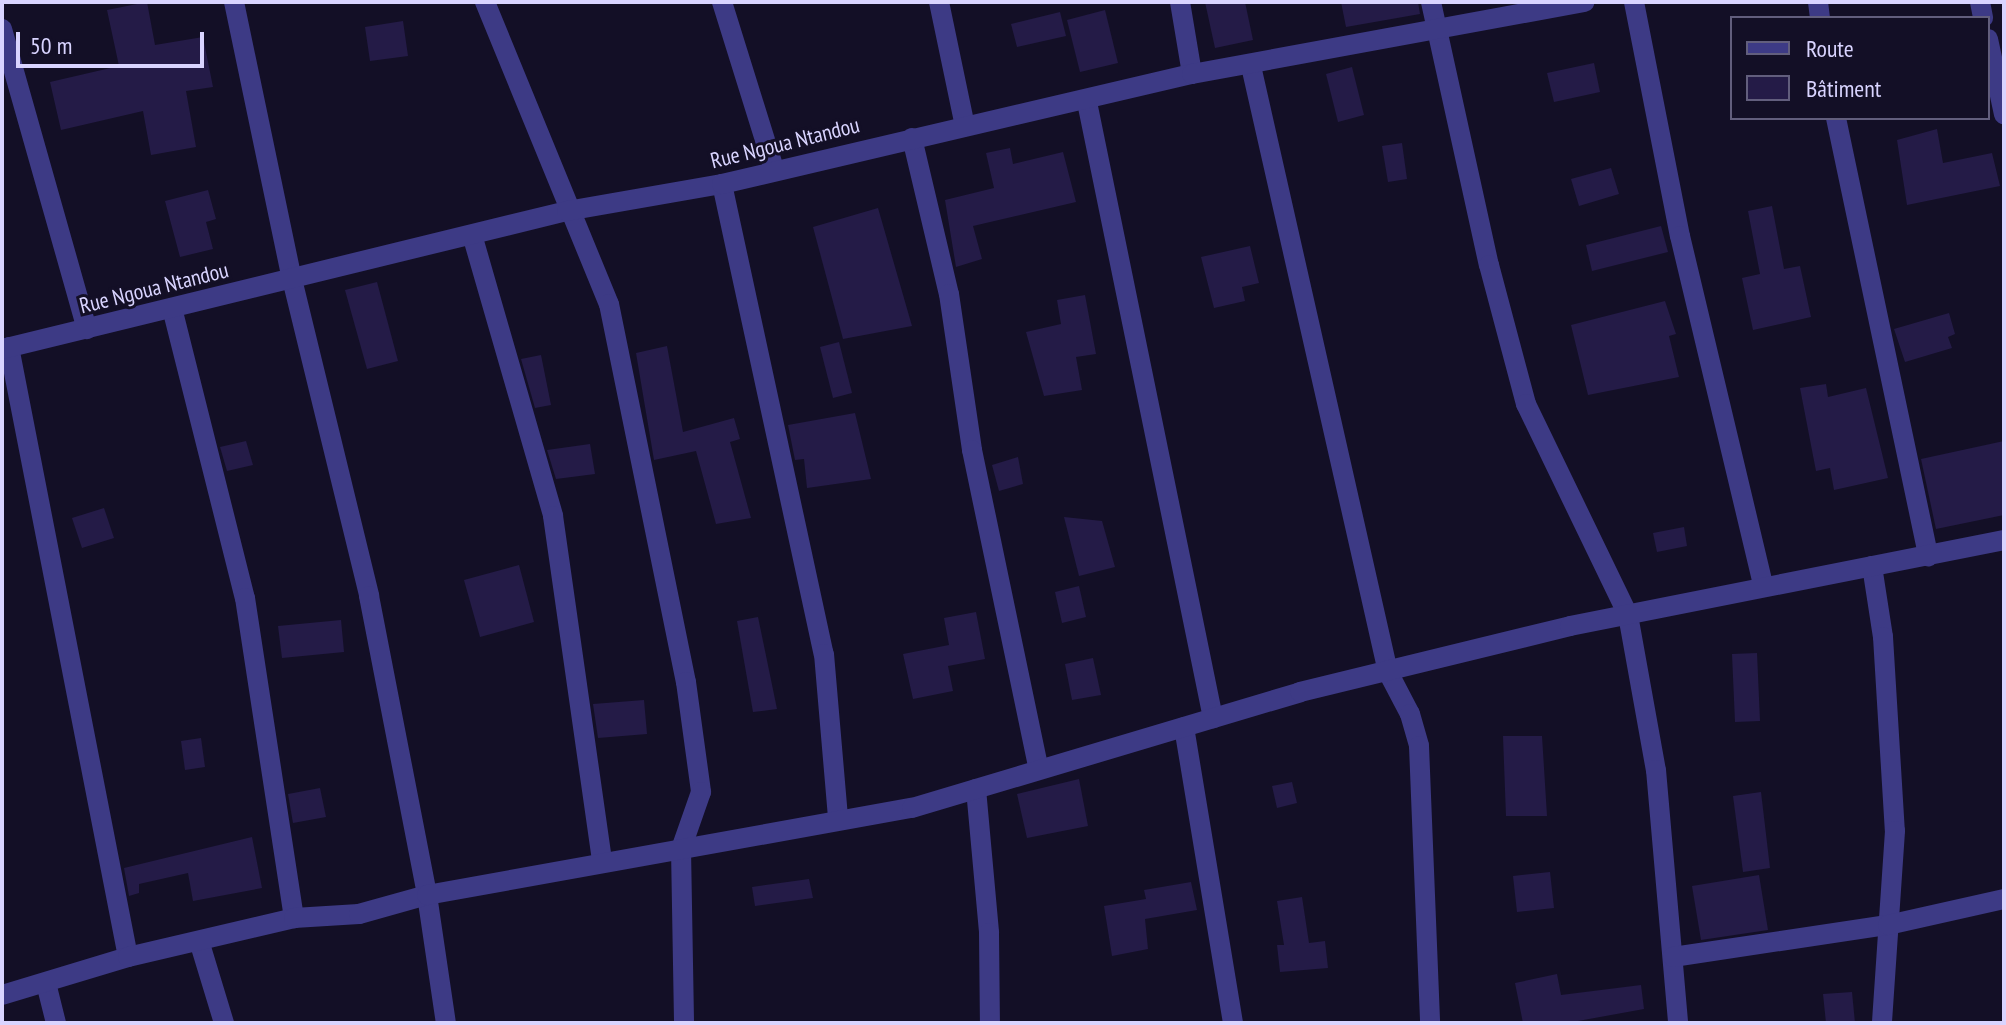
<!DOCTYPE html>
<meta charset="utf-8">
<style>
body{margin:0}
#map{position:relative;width:2006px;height:1025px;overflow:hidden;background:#130f26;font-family:"PT Sans Narrow",sans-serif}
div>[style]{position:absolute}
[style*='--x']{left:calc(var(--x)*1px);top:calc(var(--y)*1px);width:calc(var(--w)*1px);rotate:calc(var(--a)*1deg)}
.building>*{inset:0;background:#241b47}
.street>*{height:20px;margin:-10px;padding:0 10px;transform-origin:10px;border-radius:10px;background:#3d3a85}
span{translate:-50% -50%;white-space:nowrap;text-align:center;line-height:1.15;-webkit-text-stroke:6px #130f26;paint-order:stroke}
.street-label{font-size:22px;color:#d9d4ff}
.frame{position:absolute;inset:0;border:4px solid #d9d4ff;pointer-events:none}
.legend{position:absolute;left:1730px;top:16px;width:260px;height:104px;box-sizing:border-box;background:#130f26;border:2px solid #625e7d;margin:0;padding:10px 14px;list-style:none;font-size:24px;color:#d9d4ff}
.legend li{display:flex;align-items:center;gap:16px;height:40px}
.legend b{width:40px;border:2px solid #625e7d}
.scale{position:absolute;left:16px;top:32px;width:188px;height:36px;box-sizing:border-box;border:4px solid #d9d4ff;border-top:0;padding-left:10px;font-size:24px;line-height:28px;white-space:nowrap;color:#d9d4ff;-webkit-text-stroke:6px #130f26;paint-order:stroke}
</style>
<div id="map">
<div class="building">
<i style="clip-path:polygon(147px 2px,155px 45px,203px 37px,213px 87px,186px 91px,196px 147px,151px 155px,143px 111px,61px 130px,50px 82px,119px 66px,107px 10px)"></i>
<i style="clip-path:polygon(1205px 2px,1245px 2px,1253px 40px,1215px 48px)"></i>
<i style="clip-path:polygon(1341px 2px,1418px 2px,1420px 14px,1346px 27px)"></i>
<i style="clip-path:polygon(1105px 10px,1118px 63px,1080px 72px,1067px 20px)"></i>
<i style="clip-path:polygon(1060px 12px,1066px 36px,1017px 47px,1011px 24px)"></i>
<i style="clip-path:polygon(403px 21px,408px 56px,370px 61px,365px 27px)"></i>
<i style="clip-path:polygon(1594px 63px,1600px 92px,1554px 102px,1547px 73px)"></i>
<i style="clip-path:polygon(1352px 67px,1364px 115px,1338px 122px,1326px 74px)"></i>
<i style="clip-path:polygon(1937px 129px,1943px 163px,1992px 153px,2000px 186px,1907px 205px,1897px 140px)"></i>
<i style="clip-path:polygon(1402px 143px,1407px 179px,1388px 182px,1382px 146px)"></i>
<i style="clip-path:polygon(1010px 148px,1013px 164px,1063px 152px,1076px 202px,973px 226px,982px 259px,956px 267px,945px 200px,994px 188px,986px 153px)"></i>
<i style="clip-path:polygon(1611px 168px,1619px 194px,1579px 206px,1571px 179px)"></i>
<i style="clip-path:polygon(208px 190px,216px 219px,206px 222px,213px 249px,180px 257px,165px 201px)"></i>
<i style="clip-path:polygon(1772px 206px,1784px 269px,1800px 266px,1811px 317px,1753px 330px,1742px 278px,1760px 274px,1748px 211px)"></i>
<i style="clip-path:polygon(878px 208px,912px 326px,843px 339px,813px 227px)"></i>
<i style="clip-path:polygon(1661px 226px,1668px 252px,1592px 271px,1586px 245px)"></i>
<i style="clip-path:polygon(1250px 246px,1259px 283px,1242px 287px,1245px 301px,1214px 308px,1201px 257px)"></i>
<i style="clip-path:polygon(377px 282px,398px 361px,367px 369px,345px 290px)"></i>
<i style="clip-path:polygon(1085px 295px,1096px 354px,1076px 357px,1082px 390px,1044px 396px,1026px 332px,1061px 324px,1057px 300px)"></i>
<i style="clip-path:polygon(1665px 301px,1676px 334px,1669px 336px,1679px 377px,1588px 395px,1571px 325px)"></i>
<i style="clip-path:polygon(1949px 313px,1955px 334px,1948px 337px,1952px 348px,1905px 362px,1894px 329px)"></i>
<i style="clip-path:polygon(839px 342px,852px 393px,833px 398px,820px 347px)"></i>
<i style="clip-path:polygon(667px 346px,683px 432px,734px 418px,740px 439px,730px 442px,751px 518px,716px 524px,696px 451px,654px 460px,636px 353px)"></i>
<i style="clip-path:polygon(541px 355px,551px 405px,535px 408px,521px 359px)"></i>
<i style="clip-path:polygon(1826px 384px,1828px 397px,1866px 388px,1888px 478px,1834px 490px,1830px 468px,1816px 471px,1800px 388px)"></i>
<i style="clip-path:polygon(855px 413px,871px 479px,807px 488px,804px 459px,795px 460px,788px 425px)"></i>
<i style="clip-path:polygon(246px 441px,253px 465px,227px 471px,220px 447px)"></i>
<i style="clip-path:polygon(2004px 441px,2004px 515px,1936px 529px,1921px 459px)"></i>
<i style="clip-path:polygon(590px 444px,595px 474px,556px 479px,547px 450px)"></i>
<i style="clip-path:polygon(1018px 457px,1023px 484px,999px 491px,992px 465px)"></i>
<i style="clip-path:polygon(104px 508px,114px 538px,82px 548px,72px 518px)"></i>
<i style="clip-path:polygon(1064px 517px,1102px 521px,1115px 567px,1079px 576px)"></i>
<i style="clip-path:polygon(1684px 527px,1687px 546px,1657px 552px,1653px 533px)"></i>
<i style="clip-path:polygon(519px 565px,534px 622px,480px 637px,464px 580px)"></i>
<i style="clip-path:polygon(1079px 586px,1086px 617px,1062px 623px,1055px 592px)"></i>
<i style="clip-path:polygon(976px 612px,985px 659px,948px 666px,953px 691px,913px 699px,903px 654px,949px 645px,944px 618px)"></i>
<i style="clip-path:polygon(758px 617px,777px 709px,753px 712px,737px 621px)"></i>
<i style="clip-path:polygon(341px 620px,344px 652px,282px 658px,278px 626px)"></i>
<i style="clip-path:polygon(1757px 653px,1760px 721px,1735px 722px,1732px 654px)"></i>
<i style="clip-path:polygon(1093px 658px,1101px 695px,1072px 700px,1065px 664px)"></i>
<i style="clip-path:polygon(644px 700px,647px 734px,598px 738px,593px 704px)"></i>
<i style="clip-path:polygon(1503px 736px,1542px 736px,1547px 816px,1506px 816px)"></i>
<i style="clip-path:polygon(201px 738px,205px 767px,185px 770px,181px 741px)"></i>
<i style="clip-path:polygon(1079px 779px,1088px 826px,1027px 838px,1017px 794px)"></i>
<i style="clip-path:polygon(1292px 782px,1297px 803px,1277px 808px,1272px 786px)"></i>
<i style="clip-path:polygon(320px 788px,326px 817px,293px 823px,288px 794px)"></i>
<i style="clip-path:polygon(1761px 792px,1770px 868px,1743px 872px,1733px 796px)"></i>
<i style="clip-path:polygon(252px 837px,262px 888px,193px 901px,188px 873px,139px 884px,139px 893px,129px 896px,124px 868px)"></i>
<i style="clip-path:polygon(1550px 872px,1554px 908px,1517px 912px,1513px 876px)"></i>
<i style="clip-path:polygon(1759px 875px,1768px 930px,1701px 940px,1692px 886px)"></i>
<i style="clip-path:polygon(809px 879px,813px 898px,755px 906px,752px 887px)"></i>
<i style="clip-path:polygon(1191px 882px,1197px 910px,1145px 919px,1148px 949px,1112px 956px,1104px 906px,1146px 899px,1144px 890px)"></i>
<i style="clip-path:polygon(1302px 897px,1309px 943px,1325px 941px,1328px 968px,1280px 972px,1277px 945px,1284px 945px,1277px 901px)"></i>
<i style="clip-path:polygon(1557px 974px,1561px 995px,1641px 985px,1644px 1009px,1567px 1023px,1523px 1023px,1515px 983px)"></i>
<i style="clip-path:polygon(1852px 992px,1855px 1023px,1826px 1023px,1823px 994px)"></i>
</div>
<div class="street">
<i style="--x:234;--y:2;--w:283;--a:78.2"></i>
<i style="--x:292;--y:279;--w:326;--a:76.3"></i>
<i style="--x:369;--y:596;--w:305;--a:79"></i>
<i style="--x:427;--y:895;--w:129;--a:81.6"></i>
<i style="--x:485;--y:2;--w:326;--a:67.7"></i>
<i style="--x:609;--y:304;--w:386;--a:78.5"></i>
<i style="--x:686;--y:682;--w:111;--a:82.2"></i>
<i style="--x:701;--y:792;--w:60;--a:109.3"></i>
<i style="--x:681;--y:849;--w:174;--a:89"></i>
<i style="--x:722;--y:2;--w:175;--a:72.7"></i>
<i style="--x:939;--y:2;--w:127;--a:78.2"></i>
<i style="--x:1180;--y:2;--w:73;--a:80.5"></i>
<i style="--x:1431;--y:2;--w:269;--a:77.6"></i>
<i style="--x:1489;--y:265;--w:144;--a:75.1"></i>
<i style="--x:1526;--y:404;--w:234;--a:64.2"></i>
<i style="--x:1628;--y:615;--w:158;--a:79.8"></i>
<i style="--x:1656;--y:770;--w:254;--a:85"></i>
<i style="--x:1634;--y:2;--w:238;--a:78.9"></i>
<i style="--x:1680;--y:236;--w:359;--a:76.6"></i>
<i style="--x:1818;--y:2;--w:16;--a:83"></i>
<i style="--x:1980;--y:2;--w:16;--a:79"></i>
<i style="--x:2;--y:29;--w:312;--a:74.2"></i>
<i style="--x:1988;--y:39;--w:77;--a:78"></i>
<i style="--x:1251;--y:66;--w:621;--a:77.26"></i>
<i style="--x:1388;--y:672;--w:47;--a:62.4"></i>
<i style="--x:1410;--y:714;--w:33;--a:74"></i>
<i style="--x:1419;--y:746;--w:277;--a:87.7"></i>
<i style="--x:1087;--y:102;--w:629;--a:78.44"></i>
<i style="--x:1836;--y:118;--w:448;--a:78.1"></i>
<i style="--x:912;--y:138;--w:160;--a:76.7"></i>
<i style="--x:949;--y:294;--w:158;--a:81.6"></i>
<i style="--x:972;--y:450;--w:323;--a:78.2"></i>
<i style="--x:722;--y:184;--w:481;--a:77.8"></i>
<i style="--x:824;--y:654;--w:164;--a:85.1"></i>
<i style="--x:473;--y:238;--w:289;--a:73.9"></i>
<i style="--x:553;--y:516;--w:349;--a:81.9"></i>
<i style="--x:172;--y:308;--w:299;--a:75.9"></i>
<i style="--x:245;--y:598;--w:324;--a:81.3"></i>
<i style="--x:9;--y:347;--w:621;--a:78.96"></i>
<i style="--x:2;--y:349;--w:582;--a:-13.73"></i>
<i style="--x:567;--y:211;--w:157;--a:-9.9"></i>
<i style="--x:722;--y:184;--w:483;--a:-13.2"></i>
<i style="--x:1192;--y:74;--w:399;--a:-10.4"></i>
<i style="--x:1872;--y:566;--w:72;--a:81.2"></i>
<i style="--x:1883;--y:637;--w:194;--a:86.5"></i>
<i style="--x:1895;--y:831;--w:192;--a:93.9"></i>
<i style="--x:1184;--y:727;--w:300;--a:80.6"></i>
<i style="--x:976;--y:789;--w:145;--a:84.8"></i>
<i style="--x:989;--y:933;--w:90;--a:89.4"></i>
<i style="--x:200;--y:944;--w:83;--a:73.1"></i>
<i style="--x:1673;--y:957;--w:217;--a:-8.5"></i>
<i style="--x:1888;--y:925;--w:119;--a:-12.6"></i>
<i style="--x:46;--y:983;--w:41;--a:76"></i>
<i style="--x:2;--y:995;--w:132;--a:-16.8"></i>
<i style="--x:128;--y:957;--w:171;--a:-13.2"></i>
<i style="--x:294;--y:918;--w:65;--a:-3.5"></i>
<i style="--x:359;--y:914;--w:71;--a:-15.6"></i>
<i style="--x:427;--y:895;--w:493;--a:-10.2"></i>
<i style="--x:912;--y:808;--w:405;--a:-16.6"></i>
<i style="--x:1300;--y:692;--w:278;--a:-13.7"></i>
<i style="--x:1570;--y:626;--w:442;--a:-11.2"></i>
</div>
<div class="street-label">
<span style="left:785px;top:143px;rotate:-14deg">Rue Ngoua Ntandou</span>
<span style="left:154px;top:288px;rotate:-14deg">Rue Ngoua Ntandou</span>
</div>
<div class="frame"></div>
<ul class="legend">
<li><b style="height:10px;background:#3d3a85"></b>Route</li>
<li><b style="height:22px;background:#241b47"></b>Bâtiment</li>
</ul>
<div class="scale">50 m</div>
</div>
